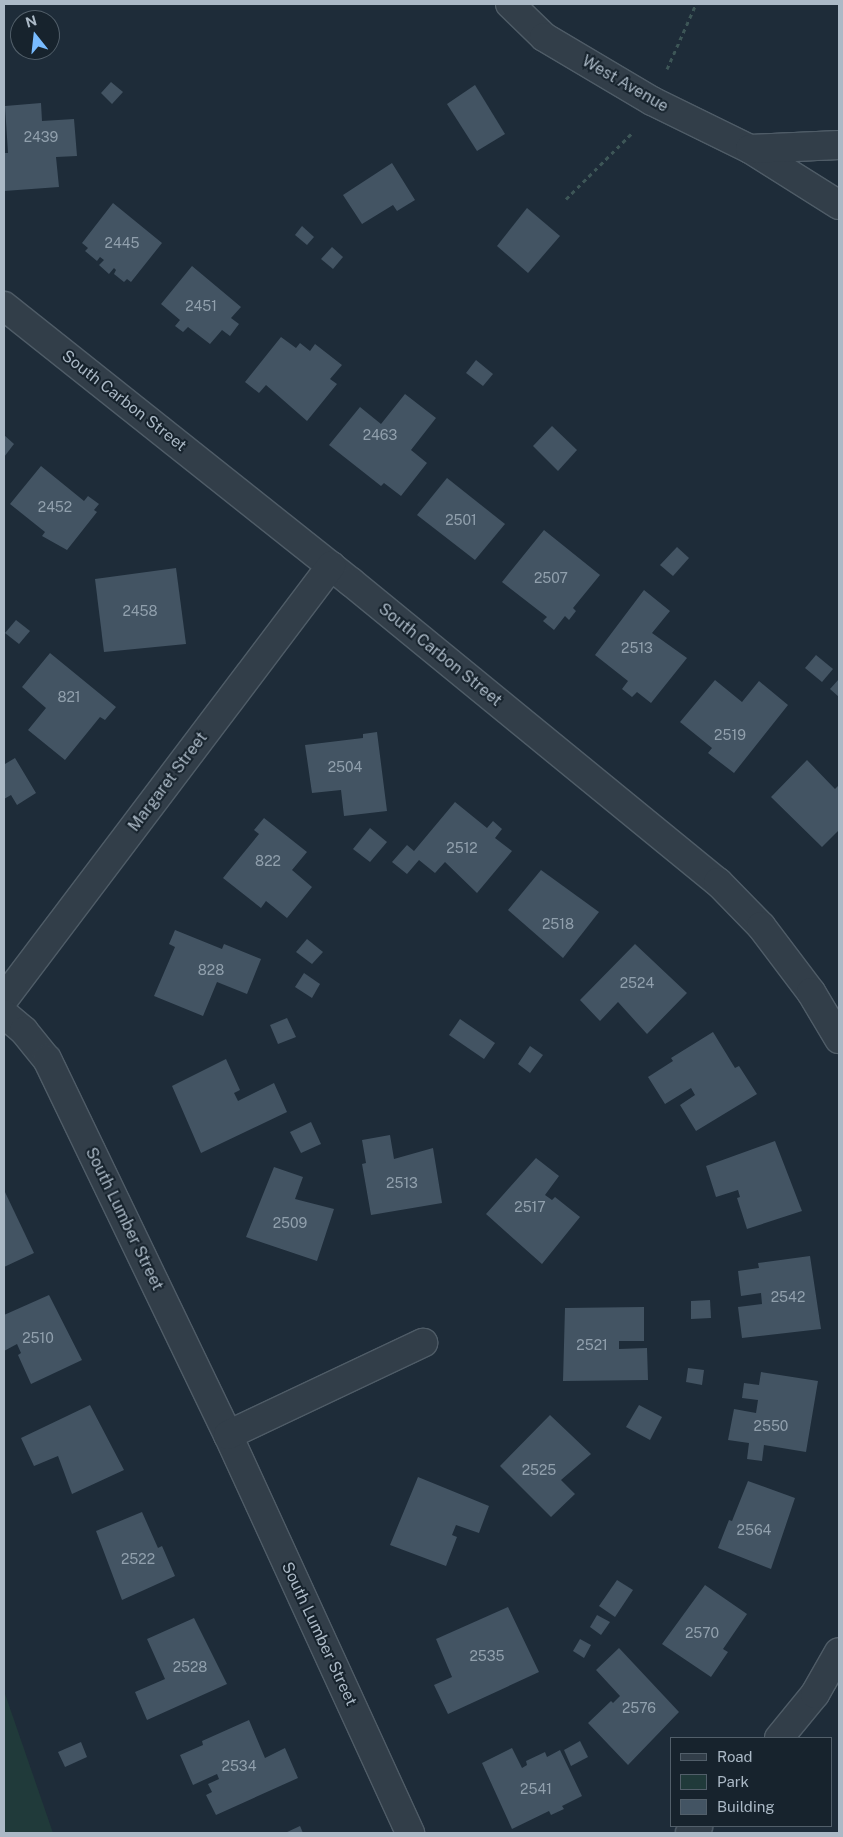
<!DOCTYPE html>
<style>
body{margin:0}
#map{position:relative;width:843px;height:1837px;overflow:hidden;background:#1e2c39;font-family:"Public Sans",sans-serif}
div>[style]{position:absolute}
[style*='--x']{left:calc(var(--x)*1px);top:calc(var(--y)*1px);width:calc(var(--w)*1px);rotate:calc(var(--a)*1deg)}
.green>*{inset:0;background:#203a3a}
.building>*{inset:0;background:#435463}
.path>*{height:3px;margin-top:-1.5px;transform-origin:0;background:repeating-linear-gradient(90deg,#3d5657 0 4px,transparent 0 8px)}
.roads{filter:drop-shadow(1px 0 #4f5c67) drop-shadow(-1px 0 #4f5c67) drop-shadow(0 1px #4f5c67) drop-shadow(0 -1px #4f5c67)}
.street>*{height:28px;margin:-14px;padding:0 14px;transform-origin:14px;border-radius:14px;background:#323e49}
span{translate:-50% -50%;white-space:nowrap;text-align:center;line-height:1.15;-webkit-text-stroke:4px #17232d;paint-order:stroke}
.number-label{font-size:14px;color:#91a0ad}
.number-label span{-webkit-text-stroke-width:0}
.street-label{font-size:16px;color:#abb9c6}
.frame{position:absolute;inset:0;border:5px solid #abb9c6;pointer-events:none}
.legend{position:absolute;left:670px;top:1737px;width:162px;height:90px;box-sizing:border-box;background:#17232d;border:1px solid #525f6a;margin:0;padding:6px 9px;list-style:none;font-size:15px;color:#abb9c6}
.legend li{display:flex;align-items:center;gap:10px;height:25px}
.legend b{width:25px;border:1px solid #525f6a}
.north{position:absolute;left:10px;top:10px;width:50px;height:50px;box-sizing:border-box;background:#17232d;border:1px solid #525f6a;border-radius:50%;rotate:344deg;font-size:14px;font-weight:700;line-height:20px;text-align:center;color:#abb9c6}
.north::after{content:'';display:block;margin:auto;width:18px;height:22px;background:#78bbff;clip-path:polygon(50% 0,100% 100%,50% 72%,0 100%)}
</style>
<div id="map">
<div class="green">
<i style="clip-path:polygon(4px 1691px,53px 1833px,4px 1833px)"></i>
</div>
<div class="building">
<i style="clip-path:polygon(111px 82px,123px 92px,112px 104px,101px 93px)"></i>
<i style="clip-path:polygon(475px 85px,505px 134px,477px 151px,447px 104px)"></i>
<i style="clip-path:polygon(41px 103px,42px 121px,74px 119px,77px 156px,56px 157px,59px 187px,4px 191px,4px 153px,8px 153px,5px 106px)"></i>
<i style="clip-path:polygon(392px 163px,415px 200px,397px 211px,393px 205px,362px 224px,343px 195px)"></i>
<i style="clip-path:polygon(113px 203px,162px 243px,131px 282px,127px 279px,124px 282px,114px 274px,116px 270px,114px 268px,109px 274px,99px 265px,104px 260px,100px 257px,97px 261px,85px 251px,88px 248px,82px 243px)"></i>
<i style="clip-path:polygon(527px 208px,560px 236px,528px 273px,497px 246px)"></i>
<i style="clip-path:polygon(302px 226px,314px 237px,307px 245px,295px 235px)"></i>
<i style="clip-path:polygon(332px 247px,343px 257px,333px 269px,321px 259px)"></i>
<i style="clip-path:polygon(192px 266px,241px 307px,231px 318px,239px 324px,230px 336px,222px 330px,210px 344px,188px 327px,183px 332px,175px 326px,180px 320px,161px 304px)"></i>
<i style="clip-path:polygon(281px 337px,296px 348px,300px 343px,310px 351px,315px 344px,342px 365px,330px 379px,337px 384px,307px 421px,266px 385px,259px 393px,245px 382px)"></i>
<i style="clip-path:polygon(476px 360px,493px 374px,483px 386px,466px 373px)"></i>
<i style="clip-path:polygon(405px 394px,436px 418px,411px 450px,427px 463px,401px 496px,384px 483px,381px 486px,329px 445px,360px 407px,381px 424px)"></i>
<i style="clip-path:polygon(552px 426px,577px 450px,558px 471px,533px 446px)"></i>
<i style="clip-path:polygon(4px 435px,14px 444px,4px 457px)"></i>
<i style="clip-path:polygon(41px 466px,84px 501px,88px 496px,99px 504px,94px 510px,97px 512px,67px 550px,42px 536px,45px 532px,10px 504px)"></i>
<i style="clip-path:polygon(447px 478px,505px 524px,475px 560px,417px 515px)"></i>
<i style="clip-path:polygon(544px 530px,600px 575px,573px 608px,576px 611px,569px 620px,565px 616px,554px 630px,543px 621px,547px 617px,502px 582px)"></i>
<i style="clip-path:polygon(677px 547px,689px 558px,673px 576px,660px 565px)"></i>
<i style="clip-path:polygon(176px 568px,186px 644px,104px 652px,95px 579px)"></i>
<i style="clip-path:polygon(644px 590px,670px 611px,652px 633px,687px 658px,651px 703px,637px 692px,632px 697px,622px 689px,628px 681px,595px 655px)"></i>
<i style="clip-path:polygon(16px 620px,30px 631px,19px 644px,5px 633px)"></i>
<i style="clip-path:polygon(50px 653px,116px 707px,105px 720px,100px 717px,65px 760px,28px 730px,46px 708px,22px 687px)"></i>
<i style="clip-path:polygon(816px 655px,833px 669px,822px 682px,805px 668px)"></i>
<i style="clip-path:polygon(839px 679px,839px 697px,830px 689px)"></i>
<i style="clip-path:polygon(715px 680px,742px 702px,759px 681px,788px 705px,734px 773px,708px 753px,712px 748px,680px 722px)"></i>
<i style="clip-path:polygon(377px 732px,387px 811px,344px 816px,341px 790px,312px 793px,305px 745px,363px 738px,363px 734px)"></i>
<i style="clip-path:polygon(15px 758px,36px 793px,17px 805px,11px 795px,4px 799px,4px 761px,5px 764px)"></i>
<i style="clip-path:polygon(807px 760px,835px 789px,839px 785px,839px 830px,822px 847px,771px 797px)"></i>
<i style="clip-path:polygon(455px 802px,487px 828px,493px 821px,502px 829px,495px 838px,512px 851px,477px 893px,445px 862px,435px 873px,419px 860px,407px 874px,392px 862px,407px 845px,414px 851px)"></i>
<i style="clip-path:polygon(264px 818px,307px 852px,292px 870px,312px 887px,287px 918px,266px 901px,261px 908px,223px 878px,259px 834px,254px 830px)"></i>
<i style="clip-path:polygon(370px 828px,387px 842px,370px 862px,353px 849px)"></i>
<i style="clip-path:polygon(541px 870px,599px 912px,563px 958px,508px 910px)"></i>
<i style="clip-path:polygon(175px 930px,222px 949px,224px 944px,261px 959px,247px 994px,217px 982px,203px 1016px,154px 996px,175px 947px,169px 944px)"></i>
<i style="clip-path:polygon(307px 939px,323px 952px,312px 964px,296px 952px)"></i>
<i style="clip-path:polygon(635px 944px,687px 993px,647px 1034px,618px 1002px,600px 1021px,580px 1000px)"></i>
<i style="clip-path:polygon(304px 973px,320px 984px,312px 998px,295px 987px)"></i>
<i style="clip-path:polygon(287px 1018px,296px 1037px,278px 1044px,270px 1025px)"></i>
<i style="clip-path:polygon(460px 1019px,495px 1043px,484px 1059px,449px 1035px)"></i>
<i style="clip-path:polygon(713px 1032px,735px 1068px,739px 1066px,757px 1094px,696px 1131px,680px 1105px,695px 1095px,691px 1088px,665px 1104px,648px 1077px,673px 1061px,671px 1058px)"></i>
<i style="clip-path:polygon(530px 1046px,543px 1055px,530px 1073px,518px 1064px)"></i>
<i style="clip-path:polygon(226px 1059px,240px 1090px,234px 1093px,238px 1101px,274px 1083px,287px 1112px,201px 1153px,172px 1086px)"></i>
<i style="clip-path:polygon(311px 1122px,321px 1144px,301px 1153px,290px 1132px)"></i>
<i style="clip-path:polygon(390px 1135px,394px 1159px,433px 1148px,442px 1203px,371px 1215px,362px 1164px,366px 1163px,362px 1140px)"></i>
<i style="clip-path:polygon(775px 1141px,802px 1211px,747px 1229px,737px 1198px,740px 1197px,738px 1190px,716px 1197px,706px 1166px)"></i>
<i style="clip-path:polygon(536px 1158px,559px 1176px,545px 1195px,552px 1200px,555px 1197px,580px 1217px,542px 1264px,486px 1214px)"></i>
<i style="clip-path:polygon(274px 1167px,303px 1177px,295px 1199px,334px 1209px,317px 1261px,246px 1237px)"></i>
<i style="clip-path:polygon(4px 1190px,34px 1253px,4px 1267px)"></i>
<i style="clip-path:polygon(810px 1256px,821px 1329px,742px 1338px,738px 1307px,762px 1304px,761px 1293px,741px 1296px,738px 1271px,759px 1268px,758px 1263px)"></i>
<i style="clip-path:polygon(49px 1295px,82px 1360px,31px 1384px,18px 1355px,21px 1353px,17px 1344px,4px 1351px,4px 1315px)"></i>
<i style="clip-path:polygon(710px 1300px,711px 1318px,691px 1319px,691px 1301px)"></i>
<i style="clip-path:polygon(644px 1307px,644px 1341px,619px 1341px,619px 1349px,647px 1348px,648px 1380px,563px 1381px,565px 1308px)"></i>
<i style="clip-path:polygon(688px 1368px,704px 1370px,702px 1385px,686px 1382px)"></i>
<i style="clip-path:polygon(761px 1372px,818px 1381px,806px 1452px,764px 1445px,762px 1461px,747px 1459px,749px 1443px,728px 1440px,734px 1409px,756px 1413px,758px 1400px,742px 1398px,744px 1383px,759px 1385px)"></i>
<i style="clip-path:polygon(90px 1405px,124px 1470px,72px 1494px,58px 1456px,34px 1466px,21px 1438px)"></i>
<i style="clip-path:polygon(639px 1405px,662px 1417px,650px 1440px,626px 1427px)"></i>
<i style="clip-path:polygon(550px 1415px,591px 1454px,561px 1480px,575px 1494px,551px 1517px,500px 1466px)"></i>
<i style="clip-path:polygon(418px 1477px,489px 1506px,479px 1533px,456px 1525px,452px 1535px,457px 1537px,446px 1566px,390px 1545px)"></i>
<i style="clip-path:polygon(748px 1481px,795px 1498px,771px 1569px,718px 1548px,729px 1520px,732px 1521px)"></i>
<i style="clip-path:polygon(142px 1512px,158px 1548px,162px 1546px,175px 1576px,122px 1600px,96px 1531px)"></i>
<i style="clip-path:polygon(617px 1580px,633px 1590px,615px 1617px,599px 1606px)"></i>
<i style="clip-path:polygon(705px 1585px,747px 1614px,723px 1649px,728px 1652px,711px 1677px,662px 1644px)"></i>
<i style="clip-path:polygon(508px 1607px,539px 1672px,448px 1714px,434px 1685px,452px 1677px,436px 1639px)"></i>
<i style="clip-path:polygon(597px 1615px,610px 1622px,601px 1635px,590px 1627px)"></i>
<i style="clip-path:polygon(194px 1618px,227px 1684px,147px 1720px,135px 1692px,165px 1679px,147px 1639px)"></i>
<i style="clip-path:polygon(580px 1639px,591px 1645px,584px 1658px,573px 1651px)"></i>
<i style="clip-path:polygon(619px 1648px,679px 1712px,628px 1765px,588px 1723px,611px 1701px,613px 1703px,620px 1696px,596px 1670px)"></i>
<i style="clip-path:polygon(249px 1720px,265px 1758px,285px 1748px,298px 1778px,216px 1815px,206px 1795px,212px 1792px,208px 1784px,219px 1779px,217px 1774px,193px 1785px,180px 1755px,203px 1745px,202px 1741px)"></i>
<i style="clip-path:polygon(580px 1741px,588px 1757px,571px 1766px,564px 1750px)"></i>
<i style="clip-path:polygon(81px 1742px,87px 1757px,65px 1767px,58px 1752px)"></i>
<i style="clip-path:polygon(512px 1748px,522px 1768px,527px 1765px,526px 1761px,545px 1752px,547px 1757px,560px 1750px,582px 1796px,562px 1806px,564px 1809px,551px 1815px,549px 1811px,512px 1829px,482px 1763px)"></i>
<i style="clip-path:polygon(300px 1826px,303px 1833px,285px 1833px)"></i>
</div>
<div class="path">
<i style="--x:667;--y:69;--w:71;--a:-66"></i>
<i style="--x:566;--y:199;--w:96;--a:-45"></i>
</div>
<div class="roads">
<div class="street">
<i style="--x:510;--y:4;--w:47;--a:44.1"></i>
<i style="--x:544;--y:37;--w:126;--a:30.7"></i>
<i style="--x:652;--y:101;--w:109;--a:26.1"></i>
<i style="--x:750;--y:149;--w:105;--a:32.2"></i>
<i style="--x:750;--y:149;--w:89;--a:-2.6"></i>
<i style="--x:4;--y:306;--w:443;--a:38.5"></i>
<i style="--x:351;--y:582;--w:474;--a:39.3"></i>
<i style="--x:718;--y:882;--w:62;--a:45.7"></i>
<i style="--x:761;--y:926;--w:83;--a:52.9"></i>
<i style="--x:811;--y:992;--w:55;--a:59.2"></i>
<i style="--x:4;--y:999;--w:543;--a:-52.94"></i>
<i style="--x:4;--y:1014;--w:26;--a:40"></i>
<i style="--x:24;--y:1031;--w:36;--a:51"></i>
<i style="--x:47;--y:1059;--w:417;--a:64.3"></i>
<i style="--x:228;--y:1435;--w:438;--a:65.4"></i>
<i style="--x:228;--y:1435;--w:216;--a:-25.3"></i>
<i style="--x:779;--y:1738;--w:57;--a:-50.7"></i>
<i style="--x:815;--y:1694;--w:48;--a:-60.3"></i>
<i style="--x:690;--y:1833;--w:11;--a:-41"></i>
</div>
</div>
<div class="number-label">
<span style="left:41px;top:137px">2439</span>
<span style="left:122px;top:243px">2445</span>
<span style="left:201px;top:306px">2451</span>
<span style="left:380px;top:435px">2463</span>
<span style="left:55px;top:507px">2452</span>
<span style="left:461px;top:520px">2501</span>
<span style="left:551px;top:578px">2507</span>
<span style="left:140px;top:611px">2458</span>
<span style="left:637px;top:648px">2513</span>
<span style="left:69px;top:697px">821</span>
<span style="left:730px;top:735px">2519</span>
<span style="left:345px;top:767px">2504</span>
<span style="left:462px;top:848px">2512</span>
<span style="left:268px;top:861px">822</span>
<span style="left:558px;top:924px">2518</span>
<span style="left:211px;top:970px">828</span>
<span style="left:637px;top:983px">2524</span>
<span style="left:402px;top:1183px">2513</span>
<span style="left:530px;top:1207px">2517</span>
<span style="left:290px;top:1223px">2509</span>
<span style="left:788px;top:1297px">2542</span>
<span style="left:38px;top:1338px">2510</span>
<span style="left:592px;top:1345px">2521</span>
<span style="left:771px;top:1426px">2550</span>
<span style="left:539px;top:1470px">2525</span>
<span style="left:754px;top:1530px">2564</span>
<span style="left:138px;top:1559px">2522</span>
<span style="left:702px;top:1633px">2570</span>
<span style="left:487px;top:1656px">2535</span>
<span style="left:190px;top:1667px">2528</span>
<span style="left:639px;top:1708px">2576</span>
<span style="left:239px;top:1766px">2534</span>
<span style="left:536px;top:1789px">2541</span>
</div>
<div class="street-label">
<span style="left:625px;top:84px;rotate:30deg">West Avenue</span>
<span style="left:124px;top:401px;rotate:38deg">South Carbon Street</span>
<span style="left:440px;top:655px;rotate:39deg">South Carbon Street</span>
<span style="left:168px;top:782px;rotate:-53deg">Margaret Street</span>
<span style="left:124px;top:1219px;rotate:64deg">South Lumber Street</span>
<span style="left:319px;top:1634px;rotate:65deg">South Lumber Street</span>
</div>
<div class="frame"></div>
<ul class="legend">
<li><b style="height:6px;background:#323e49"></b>Road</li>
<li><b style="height:14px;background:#203a3a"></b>Park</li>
<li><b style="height:14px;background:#435463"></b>Building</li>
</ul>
<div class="north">N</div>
</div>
